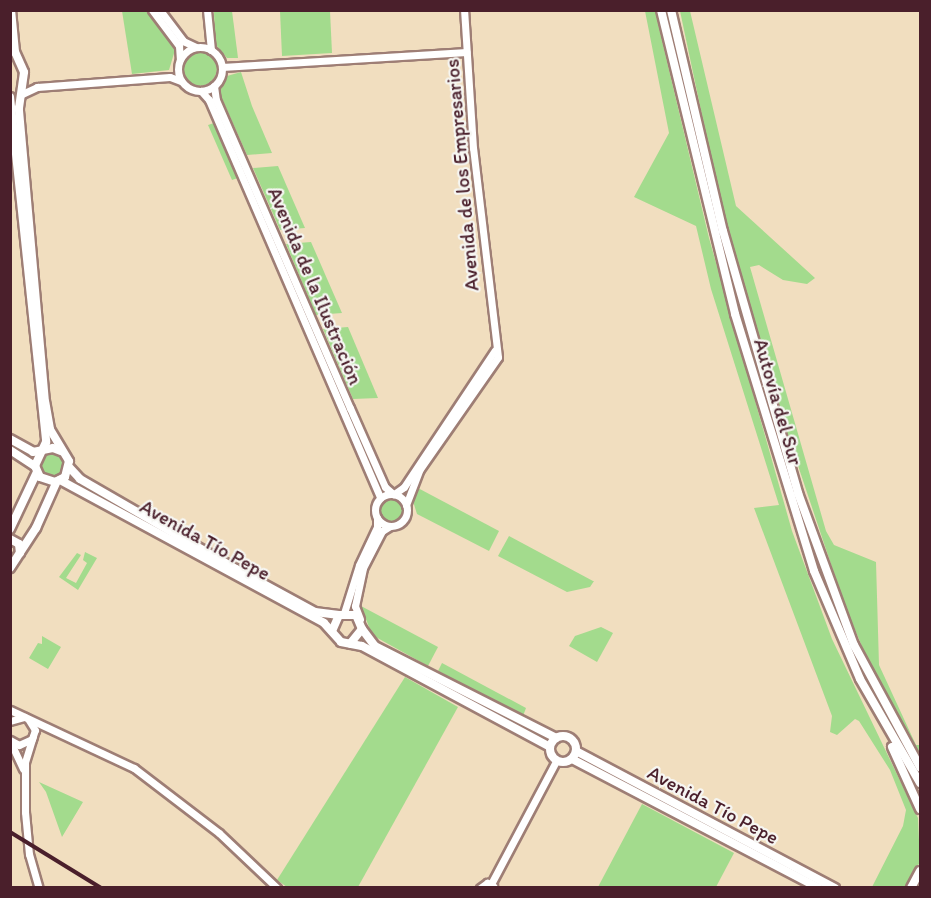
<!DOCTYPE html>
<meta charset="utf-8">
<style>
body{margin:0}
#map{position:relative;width:931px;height:898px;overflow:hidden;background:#f1debf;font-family:Itim,sans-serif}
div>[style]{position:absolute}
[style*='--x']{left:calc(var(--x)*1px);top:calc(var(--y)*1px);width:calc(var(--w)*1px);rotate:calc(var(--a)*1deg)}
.green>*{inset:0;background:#a3db8d}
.round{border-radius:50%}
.roads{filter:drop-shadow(2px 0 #9e7e75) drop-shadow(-2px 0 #9e7e75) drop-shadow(0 2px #9e7e75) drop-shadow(0 -2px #9e7e75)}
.secondary>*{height:7px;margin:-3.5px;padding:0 3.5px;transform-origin:3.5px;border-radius:3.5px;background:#fff}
.secondary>.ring{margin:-3.5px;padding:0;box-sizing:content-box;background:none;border:7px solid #fff;border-radius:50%}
.primary>*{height:8px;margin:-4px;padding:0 4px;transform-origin:4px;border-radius:4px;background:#fff}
.primary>.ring{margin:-4px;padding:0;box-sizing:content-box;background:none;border:8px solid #fff;border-radius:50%}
.highway>*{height:8px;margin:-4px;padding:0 4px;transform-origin:4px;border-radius:4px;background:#fff}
.rail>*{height:4px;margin-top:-2px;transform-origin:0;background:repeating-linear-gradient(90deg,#f6f6f2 0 4.5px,#4a1f2b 0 9px);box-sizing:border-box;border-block:2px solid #4a1f2b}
span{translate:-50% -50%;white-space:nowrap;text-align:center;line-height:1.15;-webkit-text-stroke:4.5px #f6f6f2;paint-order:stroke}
.street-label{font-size:20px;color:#4a1f2b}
.frame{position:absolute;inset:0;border:12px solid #4a1f2b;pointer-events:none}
</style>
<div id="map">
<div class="green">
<i style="clip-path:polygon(122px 11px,146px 11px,175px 50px,169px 70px,132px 74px)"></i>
<i style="clip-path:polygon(214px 11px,232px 11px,238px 58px,227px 58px,215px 44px)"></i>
<i style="clip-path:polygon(280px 11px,330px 11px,332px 53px,282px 56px)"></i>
<i style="clip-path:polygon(645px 11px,655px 11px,709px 238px,792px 531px,832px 639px,918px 818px,920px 862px,905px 887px,872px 887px,903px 826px,906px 810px,890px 770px,859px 721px,855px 719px,837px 735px,830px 732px,832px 716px,754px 508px,779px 505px,711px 289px,696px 226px,634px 197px,669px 133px)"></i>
<i style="clip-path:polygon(680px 11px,690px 11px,736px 206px,815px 278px,807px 284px,783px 280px,759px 265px,750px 267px,826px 531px,834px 545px,876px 562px,879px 665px,916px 745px,920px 745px,920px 759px,874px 675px,845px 606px,764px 364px,722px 210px)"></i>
<i class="round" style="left:181px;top:50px;width:36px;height:36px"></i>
<i style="clip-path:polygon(241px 72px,252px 106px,272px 153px,247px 155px,219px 92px,227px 76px)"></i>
<i style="clip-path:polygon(214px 123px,238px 178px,232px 180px,208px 125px)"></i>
<i style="clip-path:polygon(278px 166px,305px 228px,280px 230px,253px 168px)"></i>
<i style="clip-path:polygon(311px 242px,342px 313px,316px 315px,286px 244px)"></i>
<i style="clip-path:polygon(348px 327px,378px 398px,353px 399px,323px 329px)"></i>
<i class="round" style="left:39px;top:452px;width:26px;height:26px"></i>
<i style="clip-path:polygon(416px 487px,499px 531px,489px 551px,417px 514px,412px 498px)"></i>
<i class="round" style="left:379px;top:497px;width:24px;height:24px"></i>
<i style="clip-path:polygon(509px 536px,593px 581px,594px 581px,590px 587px,567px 592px,498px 556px)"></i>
<i style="clip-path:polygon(85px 552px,97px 558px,78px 590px,59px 577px,77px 553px,81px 555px,66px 578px,76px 583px,87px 563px,83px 560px)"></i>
<i style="clip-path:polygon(361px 606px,438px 647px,428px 666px,372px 635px)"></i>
<i style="clip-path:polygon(601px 627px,613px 633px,597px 662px,569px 646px,575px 636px)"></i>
<i style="clip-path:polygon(42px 636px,61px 647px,48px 669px,29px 658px,38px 643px,42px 644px)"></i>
<i style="clip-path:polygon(442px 663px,526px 708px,523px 716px,438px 671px)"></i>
<i style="clip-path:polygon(405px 677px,458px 707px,358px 887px,287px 887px,277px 880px)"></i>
<i style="clip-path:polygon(39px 782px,83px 802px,62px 837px,46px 792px)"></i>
<i style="clip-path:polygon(642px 804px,734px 853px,716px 887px,598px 887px)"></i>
</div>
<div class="roads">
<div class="secondary">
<i style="--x:152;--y:10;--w:45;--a:53.1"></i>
<i style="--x:179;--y:46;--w:13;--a:86"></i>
<i style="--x:160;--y:10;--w:39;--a:53"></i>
<i style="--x:183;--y:41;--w:14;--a:25"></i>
<i style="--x:207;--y:10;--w:40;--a:84.3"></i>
<i class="ring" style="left:178px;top:47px;width:37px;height:37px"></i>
<i style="--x:222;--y:67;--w:245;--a:-3.5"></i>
<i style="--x:214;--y:86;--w:14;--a:82"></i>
<i style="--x:216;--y:100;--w:336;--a:66.5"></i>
<i style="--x:350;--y:408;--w:86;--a:66.1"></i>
<i style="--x:385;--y:487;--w:11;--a:41"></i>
<i style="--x:201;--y:91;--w:12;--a:48"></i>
<i style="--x:209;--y:100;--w:433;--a:66.7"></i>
<i style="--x:22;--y:94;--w:17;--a:-25"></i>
<i style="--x:37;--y:87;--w:133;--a:-4.3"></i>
<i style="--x:170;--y:77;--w:12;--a:20"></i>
<i style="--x:394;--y:494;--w:12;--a:-35"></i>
<i style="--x:404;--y:487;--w:164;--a:-56.4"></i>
<i class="ring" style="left:375px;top:494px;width:25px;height:25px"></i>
<i style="--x:406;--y:505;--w:39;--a:-69"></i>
<i style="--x:420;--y:469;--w:136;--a:-55.1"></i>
<i style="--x:498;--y:357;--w:210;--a:-96.8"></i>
<i style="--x:473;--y:148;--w:138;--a:-93.7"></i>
<i style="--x:344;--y:613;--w:50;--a:-72.6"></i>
<i style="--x:359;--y:565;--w:42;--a:-64.7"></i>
<i style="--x:377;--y:527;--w:9;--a:-90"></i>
<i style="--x:360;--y:619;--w:14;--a:-111"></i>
<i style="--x:355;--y:606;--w:39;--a:-78"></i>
<i style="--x:363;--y:568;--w:42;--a:-62.8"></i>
<i style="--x:382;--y:531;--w:9;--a:-32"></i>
<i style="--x:10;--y:710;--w:137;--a:25.1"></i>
<i style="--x:134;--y:768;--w:107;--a:37.4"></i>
<i style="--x:219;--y:833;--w:80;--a:43.5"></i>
<i style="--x:10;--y:721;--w:15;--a:-16"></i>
<i style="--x:33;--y:736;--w:28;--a:107"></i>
<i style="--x:25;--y:763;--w:49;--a:90"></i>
<i style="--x:25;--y:812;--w:42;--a:84.6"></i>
<i style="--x:29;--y:854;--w:35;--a:74"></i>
<i style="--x:10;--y:740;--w:10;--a:29"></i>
<i style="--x:19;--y:745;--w:14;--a:-25"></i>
<i style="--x:32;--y:739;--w:9;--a:-72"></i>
<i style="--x:35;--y:730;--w:13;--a:-122"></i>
<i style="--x:10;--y:741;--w:31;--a:65"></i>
<i style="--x:491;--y:884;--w:139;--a:-62.1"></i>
<i style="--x:480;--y:888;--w:9;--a:-36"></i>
<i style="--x:487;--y:883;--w:7;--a:27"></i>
</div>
<div class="primary">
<i style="--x:10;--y:97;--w:347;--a:84"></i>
<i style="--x:46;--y:442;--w:26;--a:115"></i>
<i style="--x:35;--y:466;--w:12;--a:66"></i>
<i style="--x:40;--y:477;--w:16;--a:18"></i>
<i style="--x:55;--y:482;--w:11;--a:-27"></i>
<i style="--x:65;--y:477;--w:16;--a:-76"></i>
<i style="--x:69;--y:461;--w:37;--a:-121"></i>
<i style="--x:50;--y:429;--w:27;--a:-100"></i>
<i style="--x:45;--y:402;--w:295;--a:-95.1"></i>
<i style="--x:19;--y:108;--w:36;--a:-82"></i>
<i style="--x:24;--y:72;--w:22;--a:-114"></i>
<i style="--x:15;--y:52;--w:42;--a:-95.4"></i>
<i style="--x:10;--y:439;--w:26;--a:29"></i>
<i style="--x:33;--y:452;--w:20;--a:-11"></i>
<i style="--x:53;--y:448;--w:9;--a:21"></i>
<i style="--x:10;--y:450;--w:30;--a:33"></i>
<i style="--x:69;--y:467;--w:16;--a:47"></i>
<i style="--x:80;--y:479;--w:180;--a:30"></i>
<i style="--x:236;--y:569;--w:90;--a:28.6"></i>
<i style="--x:315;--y:612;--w:24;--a:7"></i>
<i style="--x:60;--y:480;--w:300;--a:28.4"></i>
<i style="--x:324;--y:623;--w:25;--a:48"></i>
<i style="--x:341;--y:642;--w:21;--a:11"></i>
<i style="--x:362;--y:646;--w:213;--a:28.2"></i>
<i style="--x:10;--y:529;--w:63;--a:-64.7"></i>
<i style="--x:10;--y:539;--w:10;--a:29"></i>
<i style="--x:19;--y:544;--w:9;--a:84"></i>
<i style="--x:10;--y:568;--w:48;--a:-57"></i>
<i style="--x:36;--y:528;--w:51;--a:-65.9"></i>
<i style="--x:362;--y:629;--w:21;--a:53"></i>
<i style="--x:375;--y:646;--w:203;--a:26.9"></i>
<i style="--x:332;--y:631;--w:17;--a:-66"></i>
<i style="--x:339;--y:615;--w:17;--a:0"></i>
<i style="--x:356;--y:615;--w:15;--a:67"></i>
<i style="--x:362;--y:629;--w:19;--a:129"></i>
<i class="ring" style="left:550px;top:736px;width:18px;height:18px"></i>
<i style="--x:576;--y:751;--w:293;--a:27.9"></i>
<i style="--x:572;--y:759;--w:279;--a:27.6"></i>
</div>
<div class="highway">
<i style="--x:661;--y:10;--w:313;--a:76.3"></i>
<i style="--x:735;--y:314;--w:269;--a:72.9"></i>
<i style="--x:814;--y:571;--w:117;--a:66.9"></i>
<i style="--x:860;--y:679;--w:120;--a:60"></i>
<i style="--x:671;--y:10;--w:227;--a:76.8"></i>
<i style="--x:723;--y:231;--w:273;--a:74"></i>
<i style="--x:798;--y:493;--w:162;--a:69.8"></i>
<i style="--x:854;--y:645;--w:139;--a:61.6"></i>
<i style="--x:892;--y:747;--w:68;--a:65.7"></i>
<i style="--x:911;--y:888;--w:19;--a:-62"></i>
</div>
</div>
<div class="rail">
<i style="--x:10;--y:832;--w:107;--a:31.6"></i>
</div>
<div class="street-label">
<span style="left:462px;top:175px;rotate:-95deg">Avenida de los Empresarios</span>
<span style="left:315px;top:286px;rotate:67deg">Avenida de la Ilustración</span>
<span style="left:778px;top:402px;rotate:74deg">Autovía del Sur</span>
<span style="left:205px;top:540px;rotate:29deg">Avenida Tío Pepe</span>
<span style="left:713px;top:805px;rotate:28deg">Avenida Tío Pepe</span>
</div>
<div class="frame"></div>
</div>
